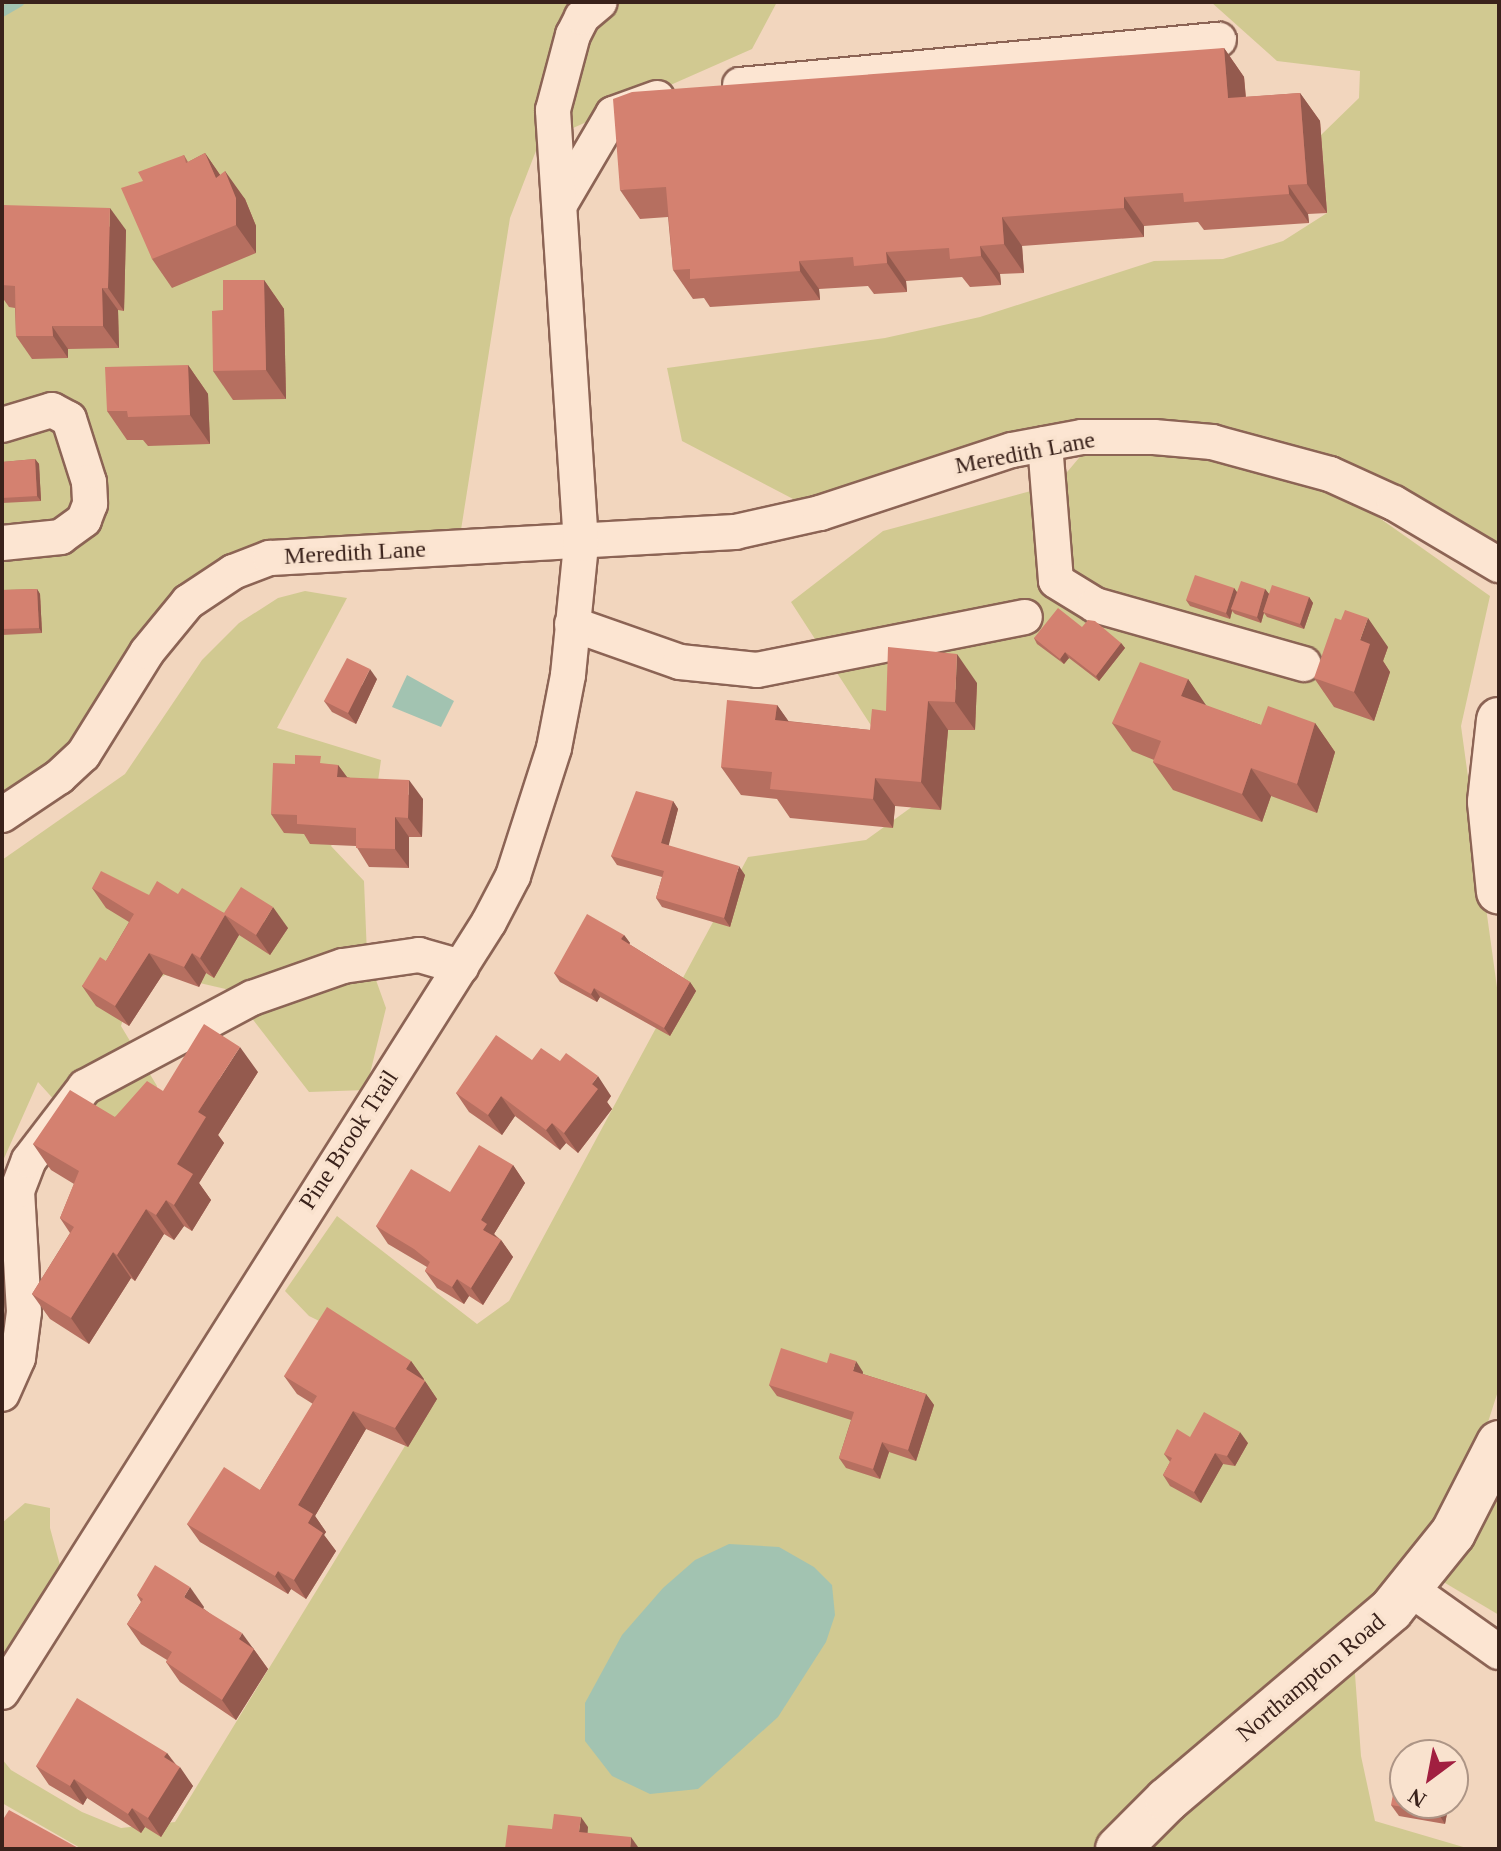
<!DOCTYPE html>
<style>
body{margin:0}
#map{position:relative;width:1501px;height:1851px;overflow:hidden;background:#f2d6be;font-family:Georgia,serif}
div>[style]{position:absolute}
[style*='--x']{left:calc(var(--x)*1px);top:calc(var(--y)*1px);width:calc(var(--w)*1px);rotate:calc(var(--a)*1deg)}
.green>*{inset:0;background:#d1c991}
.water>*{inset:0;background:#a2c3b1}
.stream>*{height:10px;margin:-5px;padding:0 5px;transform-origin:5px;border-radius:5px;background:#a2c3b1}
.roads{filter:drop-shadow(2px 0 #8c6455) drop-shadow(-2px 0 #8c6455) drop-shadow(0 2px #8c6455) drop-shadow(0 -2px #8c6455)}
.minor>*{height:34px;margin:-17px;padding:0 17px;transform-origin:17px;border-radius:17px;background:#fce5d2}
.tertiary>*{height:44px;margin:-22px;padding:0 22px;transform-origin:22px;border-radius:22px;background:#fce5d2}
.wall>*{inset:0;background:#b66f60}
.shaded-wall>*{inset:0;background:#945a4e}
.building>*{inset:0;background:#d48170}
span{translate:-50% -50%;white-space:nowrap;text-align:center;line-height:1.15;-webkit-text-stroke:7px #f9e2ce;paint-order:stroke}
.street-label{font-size:24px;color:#3a221b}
.frame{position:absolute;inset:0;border:4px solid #3a221b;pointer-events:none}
.north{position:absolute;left:1389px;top:1739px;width:80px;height:80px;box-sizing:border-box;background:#f9e2ce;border:2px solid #ad9586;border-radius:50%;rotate:212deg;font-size:22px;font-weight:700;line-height:32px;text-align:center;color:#3a221b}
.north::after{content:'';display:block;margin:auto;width:28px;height:36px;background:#a11f40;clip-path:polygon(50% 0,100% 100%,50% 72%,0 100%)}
</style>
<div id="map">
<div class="green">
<i style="clip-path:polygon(2px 2px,777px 2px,752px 49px,539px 143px,510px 218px,458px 549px,233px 572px,83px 755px,2px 815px)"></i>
<i style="clip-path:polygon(1211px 2px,1499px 2px,1499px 565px,1330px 474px,1082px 437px,820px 513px,682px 441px,667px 368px,885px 338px,980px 317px,1154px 261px,1223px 259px,1283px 241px,1327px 213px,1321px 135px,1359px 98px,1360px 71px,1277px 61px)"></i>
<i style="clip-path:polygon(1084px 452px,1218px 458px,1305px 480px,1378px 517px,1490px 596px,1461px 726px,1499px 1002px,1499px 1388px,1480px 1447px,1412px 1558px,1332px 1651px,1107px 1849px,82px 1849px,2px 1803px,2px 1759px,11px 1770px,82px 1812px,121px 1828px,175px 1822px,430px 1405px,397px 1359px,309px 1316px,285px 1291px,337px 1216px,477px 1324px,509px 1301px,748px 857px,866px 840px,920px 801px,791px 602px,883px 531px,1057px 484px)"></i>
<i style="clip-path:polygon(305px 591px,347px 598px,277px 728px,381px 760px,377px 788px,331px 846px,364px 881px,367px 955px,386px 1008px,366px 1090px,309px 1092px,230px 990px,165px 975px,130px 994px,121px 1026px,157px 1086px,139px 1162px,107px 1158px,38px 1082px,2px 1163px,2px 860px,125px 774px,202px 660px,239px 623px,278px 598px)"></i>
<i style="clip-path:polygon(1499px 1443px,1499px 1615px,1425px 1571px)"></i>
<i style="clip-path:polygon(25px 1503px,50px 1508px,50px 1528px,64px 1580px,2px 1671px,2px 1523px)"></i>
<i style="clip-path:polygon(1353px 1647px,1361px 1756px,1375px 1821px,1470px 1849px,1118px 1849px)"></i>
</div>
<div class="water">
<i style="clip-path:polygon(407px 675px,454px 701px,441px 727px,392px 707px)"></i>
<i style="clip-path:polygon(729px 1544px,779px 1547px,814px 1567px,832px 1585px,835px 1615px,826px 1642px,778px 1717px,698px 1789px,650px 1794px,612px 1776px,585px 1741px,585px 1703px,622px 1635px,663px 1588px,695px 1560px)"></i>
</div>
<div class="stream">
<i style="--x:2;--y:12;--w:20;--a:-30"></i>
</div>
<div class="roads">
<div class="minor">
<i style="--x:740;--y:85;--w:481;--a:-5.4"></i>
<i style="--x:562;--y:201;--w:101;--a:-59.6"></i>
<i style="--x:613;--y:114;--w:47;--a:-20"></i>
<i style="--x:2;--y:425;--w:52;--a:-16.7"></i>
<i style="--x:52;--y:410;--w:19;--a:28"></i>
<i style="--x:69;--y:419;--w:66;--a:72.4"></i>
<i style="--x:89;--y:482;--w:22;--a:87"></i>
<i style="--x:90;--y:504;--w:17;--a:111"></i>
<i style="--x:84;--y:520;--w:29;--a:144"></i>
<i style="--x:61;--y:537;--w:59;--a:174.2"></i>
<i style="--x:1045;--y:444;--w:137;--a:85.4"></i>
<i style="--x:1056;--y:581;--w:46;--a:31.6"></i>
<i style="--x:1095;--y:605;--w:217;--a:15.8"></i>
<i style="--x:572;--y:624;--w:114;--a:19.4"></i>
<i style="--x:680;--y:662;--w:77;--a:5.9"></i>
<i style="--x:757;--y:670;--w:273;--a:-11.2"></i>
<i style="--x:2;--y:815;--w:69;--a:-33.7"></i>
<i style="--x:59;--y:777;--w:33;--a:-43"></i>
<i style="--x:83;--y:755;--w:121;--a:-58.1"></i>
<i style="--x:147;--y:652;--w:65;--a:-50.6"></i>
<i style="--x:188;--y:602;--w:54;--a:-33.7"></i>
<i style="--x:233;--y:572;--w:40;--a:-21"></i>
<i style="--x:270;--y:558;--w:466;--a:-3.2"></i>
<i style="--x:735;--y:532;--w:87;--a:-12.6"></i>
<i style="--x:820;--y:513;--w:202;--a:-18.2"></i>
<i style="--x:1012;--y:450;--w:71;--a:-10.5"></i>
<i style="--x:1082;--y:437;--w:72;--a:0"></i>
<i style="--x:1154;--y:437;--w:58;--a:4.9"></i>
<i style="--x:1212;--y:442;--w:122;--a:15.2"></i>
<i style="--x:1330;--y:474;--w:70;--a:24.4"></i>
<i style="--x:1394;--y:503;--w:122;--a:30.6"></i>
<i style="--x:2;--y:1394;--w:39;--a:-66"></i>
<i style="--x:18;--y:1358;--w:46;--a:-82.6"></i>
<i style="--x:24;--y:1312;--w:121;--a:-93.3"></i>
<i style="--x:17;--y:1191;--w:33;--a:-69"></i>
<i style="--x:29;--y:1160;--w:92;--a:-52.5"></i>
<i style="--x:85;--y:1087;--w:189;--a:-28.1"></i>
<i style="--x:252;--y:998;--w:96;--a:-19.4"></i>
<i style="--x:343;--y:966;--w:77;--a:-8.2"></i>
<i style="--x:419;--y:955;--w:44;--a:15.9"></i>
<i style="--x:1410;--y:1589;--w:109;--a:35.3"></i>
<i style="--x:2;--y:1692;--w:911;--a:-57.69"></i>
<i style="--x:489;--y:922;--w:52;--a:-62.4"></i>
<i style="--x:513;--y:876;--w:134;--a:-72.2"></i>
<i style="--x:554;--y:748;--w:74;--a:-79.1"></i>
<i style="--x:568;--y:675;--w:132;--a:-84.3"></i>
<i style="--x:581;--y:544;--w:435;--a:-93.7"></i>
<i style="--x:553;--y:110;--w:78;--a:-75.1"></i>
<i style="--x:573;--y:35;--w:20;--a:-63"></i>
<i style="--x:582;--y:17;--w:23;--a:-40"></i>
</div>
<div class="tertiary">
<i style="--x:1499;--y:720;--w:82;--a:96.3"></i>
<i style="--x:1490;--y:802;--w:90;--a:84.3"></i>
<i style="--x:1118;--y:1849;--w:69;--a:-45"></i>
<i style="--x:1167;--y:1800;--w:294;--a:-40.3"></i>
<i style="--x:1391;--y:1610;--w:99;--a:-51.2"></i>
<i style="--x:1453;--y:1533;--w:101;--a:-62.9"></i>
</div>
</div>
<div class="wall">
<i style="clip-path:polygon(1224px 48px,1244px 77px,1246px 97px,1300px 93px,1320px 121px,1327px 213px,1308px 214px,1309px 223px,1204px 230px,1198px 222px,1144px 226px,1144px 237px,1022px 246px,1024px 273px,1000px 274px,1001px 285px,970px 287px,962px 277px,906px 281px,907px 292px,874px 294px,868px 286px,819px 289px,820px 300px,710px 307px,704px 298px,693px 299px,673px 270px,668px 217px,640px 219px,620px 190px)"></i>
<i style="clip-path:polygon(205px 153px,220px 175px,245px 199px,256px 226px,256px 253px,172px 288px,152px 259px,143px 181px,184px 155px,188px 162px)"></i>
<i style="clip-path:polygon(2px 205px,126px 230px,124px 311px,118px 310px,119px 348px,68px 349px,68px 358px,32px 359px,16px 336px,15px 308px,9px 307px,2px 297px)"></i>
<i style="clip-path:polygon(264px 280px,284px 309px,286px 399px,233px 400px,213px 371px,223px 310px)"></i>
<i style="clip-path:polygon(188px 365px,208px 394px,210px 444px,148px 446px,143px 440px,127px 440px,107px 411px)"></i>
<i style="clip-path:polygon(35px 459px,39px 464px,41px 501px,2px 503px,2px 462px)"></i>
<i style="clip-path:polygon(1234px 588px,1237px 592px,1265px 589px,1269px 594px,1309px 597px,1313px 603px,1304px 629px,1267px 617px,1264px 613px,1261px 623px,1235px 614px,1232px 611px,1230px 619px,1190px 606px,1186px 600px)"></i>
<i style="clip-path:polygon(37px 589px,40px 594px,42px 633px,2px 635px,2px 590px)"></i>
<i style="clip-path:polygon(1082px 627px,1121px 643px,1125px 648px,1099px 681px,1069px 658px,1064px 664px,1037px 644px,1034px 638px)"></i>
<i style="clip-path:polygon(1388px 647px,1383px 661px,1390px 672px,1374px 721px,1334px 707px,1314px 678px)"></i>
<i style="clip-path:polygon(377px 679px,356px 724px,332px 712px,324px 701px)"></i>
<i style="clip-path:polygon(1188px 679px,1206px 706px,1261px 725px,1315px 723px,1335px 752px,1317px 813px,1271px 796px,1262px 822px,1173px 790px,1153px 762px,1154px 760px,1132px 751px,1112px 723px)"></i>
<i style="clip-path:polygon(977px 683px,975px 730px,948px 730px,941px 810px,895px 806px,893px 828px,790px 818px,777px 799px,741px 795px,721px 767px,777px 705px,788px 721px,870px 730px,886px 711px)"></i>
<i style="clip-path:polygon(295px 764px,338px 765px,347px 777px,423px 799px,422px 837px,409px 837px,409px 868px,369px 867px,356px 846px,310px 844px,304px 834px,284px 833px,271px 814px)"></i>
<i style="clip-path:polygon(673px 801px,678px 809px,668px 846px,745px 875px,730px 927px,662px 907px,656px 898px,662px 877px,617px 865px,611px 856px)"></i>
<i style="clip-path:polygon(92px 888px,149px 895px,178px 894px,224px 913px,288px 928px,270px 955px,239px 935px,214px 978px,206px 973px,199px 987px,163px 974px,129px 1026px,96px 1006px,82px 986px,106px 961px,129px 922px,106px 908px)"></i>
<i style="clip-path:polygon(624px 935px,630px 943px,629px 944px,690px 982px,696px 991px,670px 1036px,600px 997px,597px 1002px,560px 982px,554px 973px)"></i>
<i style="clip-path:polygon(532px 1060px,560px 1061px,611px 1096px,607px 1102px,612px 1109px,578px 1153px,566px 1143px,560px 1150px,515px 1116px,502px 1135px,469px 1112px,456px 1093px)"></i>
<i style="clip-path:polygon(258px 1072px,218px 1135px,224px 1143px,199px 1183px,211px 1200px,192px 1231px,184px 1226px,174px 1240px,164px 1234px,135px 1281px,131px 1278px,89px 1344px,50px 1319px,32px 1294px,70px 1233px,60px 1218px,74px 1184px,51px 1170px,33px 1144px,115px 1117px,163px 1091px)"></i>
<i style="clip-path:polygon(513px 1165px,525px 1183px,494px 1234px,501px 1240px,513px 1257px,483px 1305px,469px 1296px,464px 1304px,437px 1288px,425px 1271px,427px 1267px,388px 1244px,376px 1226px)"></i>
<i style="clip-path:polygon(411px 1361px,437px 1399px,408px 1447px,366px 1429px,315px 1516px,326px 1532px,324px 1535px,336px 1551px,306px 1599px,291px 1589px,288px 1594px,200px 1542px,187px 1524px,260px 1490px,313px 1404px,297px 1394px,284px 1376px)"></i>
<i style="clip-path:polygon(827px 1363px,863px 1372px,863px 1374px,926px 1394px,934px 1405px,916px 1461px,889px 1452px,880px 1479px,846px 1468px,839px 1458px,851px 1420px,777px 1396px,769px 1385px)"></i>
<i style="clip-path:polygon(1190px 1437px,1248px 1443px,1235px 1466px,1223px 1464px,1201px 1503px,1170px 1486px,1163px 1475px,1170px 1462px,1164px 1454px)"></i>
<i style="clip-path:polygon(137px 1595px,204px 1607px,203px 1608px,253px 1648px,268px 1669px,236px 1720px,180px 1682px,166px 1662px,167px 1660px,141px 1644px,127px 1624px,141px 1602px)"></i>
<i style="clip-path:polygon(167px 1753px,193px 1786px,161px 1837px,145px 1827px,141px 1833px,87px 1798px,83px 1805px,49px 1785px,36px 1766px)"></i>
<i style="clip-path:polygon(1449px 1803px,1445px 1824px,1399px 1816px,1391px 1805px)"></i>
</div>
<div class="shaded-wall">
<i style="clip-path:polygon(1224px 48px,1244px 77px,1248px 127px,1228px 98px)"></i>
<i style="clip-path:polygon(1300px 93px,1320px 121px,1327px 213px,1307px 184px)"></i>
<i style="clip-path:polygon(205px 153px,225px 182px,225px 171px,245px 199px,256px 226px,256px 253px,236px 225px)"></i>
<i style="clip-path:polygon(1288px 185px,1308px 214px,1309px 223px,1289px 194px)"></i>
<i style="clip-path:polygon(1124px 197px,1144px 226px,1144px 237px,1124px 208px)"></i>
<i style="clip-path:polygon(110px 208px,126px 230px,124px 311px,108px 288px)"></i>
<i style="clip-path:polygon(1002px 217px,1022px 246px,1024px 273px,1004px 244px)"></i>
<i style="clip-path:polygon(980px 246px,1000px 274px,1001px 285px,981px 256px)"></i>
<i style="clip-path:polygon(886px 252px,906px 281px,907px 292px,887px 263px)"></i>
<i style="clip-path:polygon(799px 261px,819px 289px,820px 300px,800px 271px)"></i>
<i style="clip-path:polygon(264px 280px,284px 309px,286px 399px,266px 370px)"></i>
<i style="clip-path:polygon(102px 288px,118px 310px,119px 348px,103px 326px)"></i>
<i style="clip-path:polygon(52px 326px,68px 349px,68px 358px,53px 336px)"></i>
<i style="clip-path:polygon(188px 365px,208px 394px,210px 444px,190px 415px)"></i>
<i style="clip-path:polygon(35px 459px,39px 464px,41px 501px,37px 496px)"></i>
<i style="clip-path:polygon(1234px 588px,1238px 594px,1231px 609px,1232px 611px,1230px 619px,1226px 613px)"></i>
<i style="clip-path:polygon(37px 589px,40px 594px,42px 633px,39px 628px)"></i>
<i style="clip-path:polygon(1265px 589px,1269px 594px,1261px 623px,1257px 617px)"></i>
<i style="clip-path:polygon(1309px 597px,1313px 603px,1304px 629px,1300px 624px)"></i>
<i style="clip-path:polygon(1368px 618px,1388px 647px,1383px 661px,1390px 672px,1374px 721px,1354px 692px,1360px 640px)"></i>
<i style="clip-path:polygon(1121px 643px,1125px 648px,1099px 681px,1096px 676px)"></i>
<i style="clip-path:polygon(1065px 652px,1069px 658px,1064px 664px,1060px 659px)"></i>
<i style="clip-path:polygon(957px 654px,977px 683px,975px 730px,955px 702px)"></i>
<i style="clip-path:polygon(370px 669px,377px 679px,356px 724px,348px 713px)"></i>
<i style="clip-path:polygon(1188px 679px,1208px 708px,1181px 696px)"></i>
<i style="clip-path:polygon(928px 701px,948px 730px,941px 810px,921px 782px)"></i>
<i style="clip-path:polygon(777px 705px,797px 733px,775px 720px)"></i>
<i style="clip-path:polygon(1315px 723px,1335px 752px,1317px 813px,1297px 784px)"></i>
<i style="clip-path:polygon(338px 765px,352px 784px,337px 777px)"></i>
<i style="clip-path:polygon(1251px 768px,1271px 796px,1262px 822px,1242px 794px)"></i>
<i style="clip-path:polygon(875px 778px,895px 806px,893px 828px,873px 799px)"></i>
<i style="clip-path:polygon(409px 780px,423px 799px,422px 837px,408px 818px)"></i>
<i style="clip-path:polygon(673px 801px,678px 809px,667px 852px,661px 843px)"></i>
<i style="clip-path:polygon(395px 817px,409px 837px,409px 868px,395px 849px)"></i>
<i style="clip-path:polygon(739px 866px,745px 875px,730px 927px,724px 918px)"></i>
<i style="clip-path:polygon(273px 907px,288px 928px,270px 955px,256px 935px)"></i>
<i style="clip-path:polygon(225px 915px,239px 935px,214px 978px,200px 958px)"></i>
<i style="clip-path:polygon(624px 935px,630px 943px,627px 948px,621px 939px)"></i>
<i style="clip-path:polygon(149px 953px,163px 974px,129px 1026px,115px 1006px)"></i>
<i style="clip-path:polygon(192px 953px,206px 973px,199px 987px,184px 967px)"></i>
<i style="clip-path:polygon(690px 982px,696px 991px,670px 1036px,664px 1028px)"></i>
<i style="clip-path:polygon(594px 988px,600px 997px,597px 1002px,591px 994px)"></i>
<i style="clip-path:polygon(240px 1047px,258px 1072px,218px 1135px,224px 1143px,199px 1183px,211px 1200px,192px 1231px,174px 1205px,177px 1164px,198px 1112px)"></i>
<i style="clip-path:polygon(598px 1076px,611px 1096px,607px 1102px,612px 1109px,578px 1153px,564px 1133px,592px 1084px)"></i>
<i style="clip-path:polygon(501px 1096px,515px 1116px,502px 1135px,488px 1115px)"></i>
<i style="clip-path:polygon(552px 1123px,566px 1143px,560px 1150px,546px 1130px)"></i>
<i style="clip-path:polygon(513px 1165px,525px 1183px,494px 1234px,499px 1241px,483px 1230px,481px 1220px)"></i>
<i style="clip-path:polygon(166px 1200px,184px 1226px,174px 1240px,156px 1215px)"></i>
<i style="clip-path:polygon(146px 1209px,164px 1234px,135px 1281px,117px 1255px)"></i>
<i style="clip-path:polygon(501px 1240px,513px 1257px,483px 1305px,471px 1288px)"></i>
<i style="clip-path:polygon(113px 1252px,131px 1278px,89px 1344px,71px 1318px)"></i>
<i style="clip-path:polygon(457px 1279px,469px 1296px,464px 1304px,452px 1287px)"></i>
<i style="clip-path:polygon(411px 1361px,424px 1379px,419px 1388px,406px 1369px)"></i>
<i style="clip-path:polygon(856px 1361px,863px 1372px,860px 1381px,853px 1371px)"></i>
<i style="clip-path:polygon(425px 1381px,437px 1399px,408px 1447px,395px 1428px)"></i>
<i style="clip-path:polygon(926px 1394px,934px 1405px,916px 1461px,908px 1450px)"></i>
<i style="clip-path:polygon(353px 1411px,366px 1429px,315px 1516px,326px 1532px,324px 1535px,336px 1551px,306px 1599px,294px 1580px,308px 1523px,298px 1505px)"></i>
<i style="clip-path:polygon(1240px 1432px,1248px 1443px,1235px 1466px,1227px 1456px)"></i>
<i style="clip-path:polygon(882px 1442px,889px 1452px,880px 1479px,873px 1469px)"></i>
<i style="clip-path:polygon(1215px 1453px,1223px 1464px,1201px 1503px,1194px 1492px)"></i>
<i style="clip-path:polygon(278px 1571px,291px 1589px,288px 1594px,275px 1576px)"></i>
<i style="clip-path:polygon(190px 1587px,204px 1607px,198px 1617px,184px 1597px)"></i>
<i style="clip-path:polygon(242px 1633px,268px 1669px,236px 1720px,222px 1700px,239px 1639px)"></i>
<i style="clip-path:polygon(167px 1753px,178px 1769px,180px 1767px,193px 1786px,161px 1837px,148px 1818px,164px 1757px)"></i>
<i style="clip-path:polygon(74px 1779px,87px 1798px,83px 1805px,70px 1786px)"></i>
<i style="clip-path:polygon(1440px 1803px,1449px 1803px,1445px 1824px,1438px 1813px)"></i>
<i style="clip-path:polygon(132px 1808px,145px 1827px,141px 1833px,128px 1814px)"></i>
<i style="clip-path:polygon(581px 1817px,588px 1827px,587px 1842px,579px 1832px)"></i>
<i style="clip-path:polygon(631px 1837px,638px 1847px,638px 1849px,630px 1849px)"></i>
</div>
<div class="building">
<i style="clip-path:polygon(1224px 48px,1228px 98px,1300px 93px,1307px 184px,1288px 185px,1289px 194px,1184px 202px,1183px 193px,1124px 197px,1124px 208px,1002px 217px,1004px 244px,980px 246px,981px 256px,950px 259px,949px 248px,886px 252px,887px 263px,854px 266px,853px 257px,799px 261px,800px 271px,690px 279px,690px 269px,673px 270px,666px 187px,620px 190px,613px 99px,632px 92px)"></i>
<i style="clip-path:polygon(205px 153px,216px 178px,225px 171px,236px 198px,236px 225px,152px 259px,121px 188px,143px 181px,138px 172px,184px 155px,186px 163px)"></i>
<i style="clip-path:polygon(2px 205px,110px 208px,108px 288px,102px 288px,103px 326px,52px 326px,53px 336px,16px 336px,15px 286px,2px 285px)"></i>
<i style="clip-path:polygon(223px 280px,264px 280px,266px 370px,213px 371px,212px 311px,223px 310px)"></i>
<i style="clip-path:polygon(188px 365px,190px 415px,128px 417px,127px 411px,107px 411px,105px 367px)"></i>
<i style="clip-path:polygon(35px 459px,37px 496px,2px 498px,2px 462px)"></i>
<i style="clip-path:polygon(1195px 575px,1234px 588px,1226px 613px,1186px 600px)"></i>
<i style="clip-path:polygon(1241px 581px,1265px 589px,1257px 617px,1231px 609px)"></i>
<i style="clip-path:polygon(1272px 585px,1309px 597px,1300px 624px,1263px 612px)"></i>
<i style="clip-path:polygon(37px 589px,39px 628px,2px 629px,2px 590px)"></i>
<i style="clip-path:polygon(1058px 608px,1082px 627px,1088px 620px,1095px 621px,1121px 643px,1096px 676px,1065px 652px,1060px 659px,1034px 638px)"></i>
<i style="clip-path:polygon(1345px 610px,1368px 618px,1360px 640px,1370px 644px,1354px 692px,1314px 678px,1335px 618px,1341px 620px)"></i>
<i style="clip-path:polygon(888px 647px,957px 654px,955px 702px,928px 701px,921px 782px,875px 778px,873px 799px,770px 789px,772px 772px,721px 767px,727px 700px,777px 705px,775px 720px,870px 730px,872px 709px,886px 711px)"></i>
<i style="clip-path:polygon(347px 658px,370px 669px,348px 713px,324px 701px)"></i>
<i style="clip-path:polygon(1140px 662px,1188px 679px,1181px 696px,1261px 725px,1268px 706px,1315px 723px,1297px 784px,1251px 768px,1242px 794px,1153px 762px,1161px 741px,1112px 723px)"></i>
<i style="clip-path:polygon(295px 755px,321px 756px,320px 763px,338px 765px,337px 777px,409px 780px,408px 818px,395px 817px,395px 849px,356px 848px,356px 828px,297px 824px,297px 815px,271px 814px,273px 763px,295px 764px)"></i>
<i style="clip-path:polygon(636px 791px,673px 801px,661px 843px,739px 866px,724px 918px,656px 898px,664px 871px,611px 856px)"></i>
<i style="clip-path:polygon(101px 871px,149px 895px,157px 881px,178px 894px,182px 888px,224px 913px,241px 887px,273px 907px,256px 935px,225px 915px,200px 958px,192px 953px,184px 967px,149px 953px,115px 1006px,82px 986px,100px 957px,106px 961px,134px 914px,92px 888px)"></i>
<i style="clip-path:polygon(587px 914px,624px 935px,621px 939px,690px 982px,664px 1028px,594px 988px,591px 994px,554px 973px)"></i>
<i style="clip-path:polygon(204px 1024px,240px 1047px,198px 1112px,206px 1117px,177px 1164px,193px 1174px,174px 1205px,166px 1200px,156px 1215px,146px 1209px,117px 1255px,113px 1252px,71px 1318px,32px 1294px,74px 1227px,60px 1218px,79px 1171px,33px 1144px,70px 1090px,115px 1117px,147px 1081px,163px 1091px)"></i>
<i style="clip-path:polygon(496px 1035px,532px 1060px,541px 1048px,560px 1061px,566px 1053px,598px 1076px,592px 1084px,598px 1089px,564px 1133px,552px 1123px,546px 1130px,501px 1096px,488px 1115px,456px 1093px)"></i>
<i style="clip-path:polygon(479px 1145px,513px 1165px,481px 1220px,487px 1224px,483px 1230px,501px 1240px,471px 1288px,457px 1279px,452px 1287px,425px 1271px,430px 1262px,414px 1249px,376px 1226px,411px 1169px,450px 1192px)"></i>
<i style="clip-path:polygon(327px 1307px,411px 1361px,406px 1369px,425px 1381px,395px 1428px,353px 1411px,298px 1505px,313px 1514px,308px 1523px,323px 1533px,294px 1580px,278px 1571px,275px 1576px,187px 1524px,224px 1467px,260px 1490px,317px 1396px,284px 1376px)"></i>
<i style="clip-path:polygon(781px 1348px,827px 1363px,830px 1353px,856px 1361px,853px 1371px,926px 1394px,908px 1450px,882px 1442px,873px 1469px,839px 1458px,854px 1412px,769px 1385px)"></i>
<i style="clip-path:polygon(1204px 1412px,1240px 1432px,1227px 1456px,1215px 1453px,1194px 1492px,1163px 1475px,1172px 1458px,1164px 1454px,1177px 1429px,1190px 1437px)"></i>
<i style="clip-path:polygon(155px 1565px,190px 1587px,184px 1597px,242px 1633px,239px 1639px,254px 1649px,222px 1700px,166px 1662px,172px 1652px,127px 1624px,143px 1599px,137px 1595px)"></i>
<i style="clip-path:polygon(77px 1698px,167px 1753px,164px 1757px,180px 1767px,148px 1818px,132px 1808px,128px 1814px,74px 1779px,70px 1786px,36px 1766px)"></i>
<i style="clip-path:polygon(1399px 1762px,1405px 1763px,1405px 1803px,1440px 1803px,1438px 1813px,1391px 1805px)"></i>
<i style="clip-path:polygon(9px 1810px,80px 1849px,2px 1849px,2px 1821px)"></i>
<i style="clip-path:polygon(554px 1814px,581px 1817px,579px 1832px,631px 1837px,630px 1849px,505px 1849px,508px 1825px,552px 1829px)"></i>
</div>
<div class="street-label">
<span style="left:1025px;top:453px;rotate:-11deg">Meredith Lane</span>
<span style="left:355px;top:553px;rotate:-3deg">Meredith Lane</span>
<span style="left:349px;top:1140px;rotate:-57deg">Pine Brook Trail</span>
<span style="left:1311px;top:1678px;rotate:-40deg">Northampton Road</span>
</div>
<div class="frame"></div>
<div class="north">N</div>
</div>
